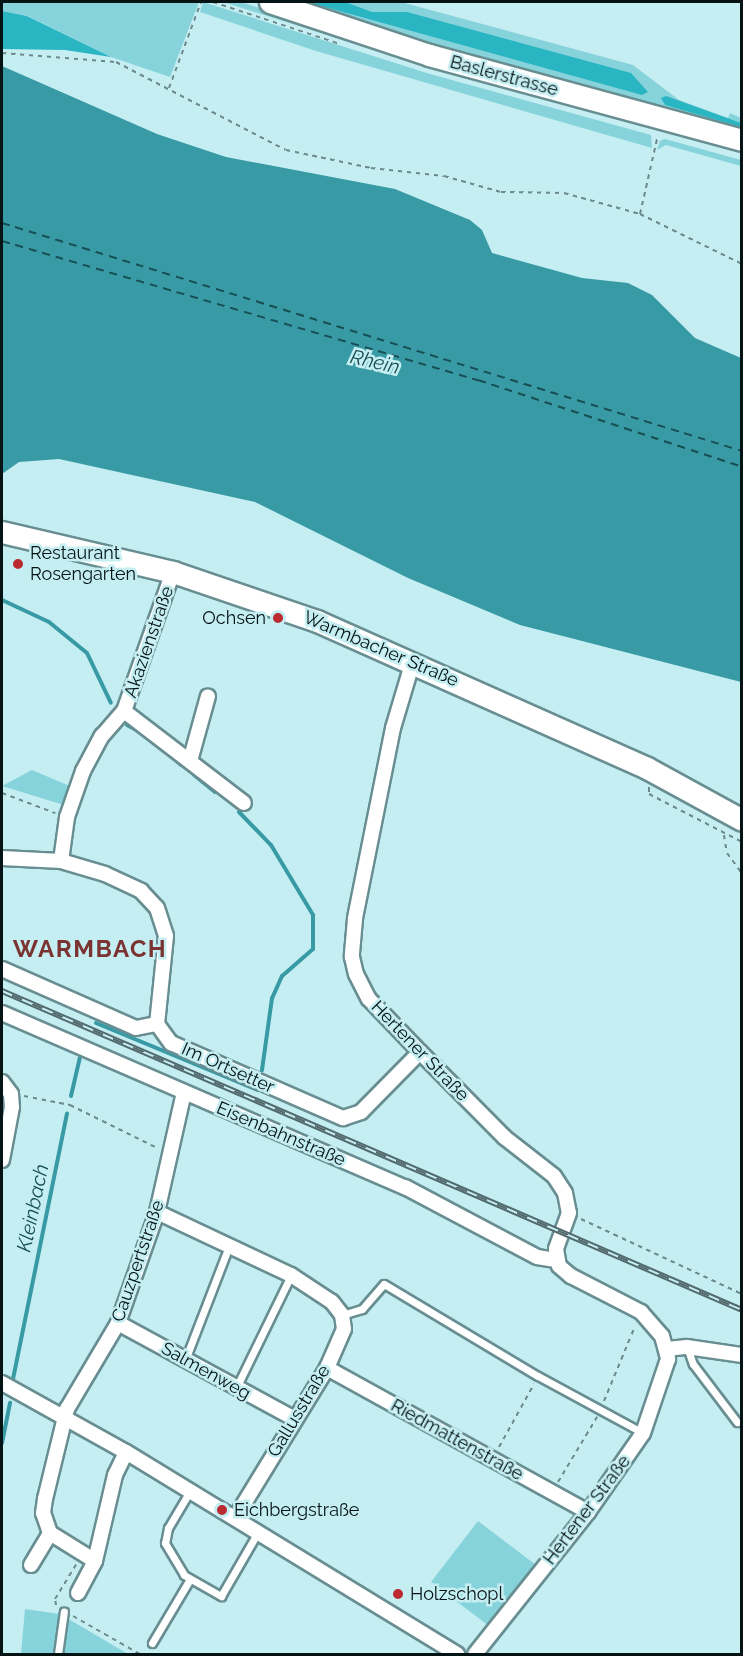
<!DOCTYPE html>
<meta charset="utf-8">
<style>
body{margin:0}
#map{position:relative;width:743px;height:1656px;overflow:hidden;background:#c5eef2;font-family:Raleway,sans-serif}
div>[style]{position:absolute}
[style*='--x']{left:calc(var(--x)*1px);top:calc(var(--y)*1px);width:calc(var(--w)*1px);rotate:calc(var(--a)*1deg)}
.green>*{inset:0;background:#87d3db}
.forest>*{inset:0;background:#29b6c2}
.water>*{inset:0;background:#389aa4}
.stream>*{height:4px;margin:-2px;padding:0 2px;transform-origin:2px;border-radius:2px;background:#389aa4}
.ferry>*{height:1.5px;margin-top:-0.75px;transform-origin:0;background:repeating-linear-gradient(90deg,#174f55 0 8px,transparent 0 14px)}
.path>*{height:2px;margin-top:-1px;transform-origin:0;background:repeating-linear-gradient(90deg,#6c898c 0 4.5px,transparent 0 9px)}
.roads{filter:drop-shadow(2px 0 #688e92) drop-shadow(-2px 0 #688e92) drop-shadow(0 2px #688e92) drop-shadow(0 -2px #688e92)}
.lane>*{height:7px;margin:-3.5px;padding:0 3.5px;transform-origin:3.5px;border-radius:3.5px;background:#fff}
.street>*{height:14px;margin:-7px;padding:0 7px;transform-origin:7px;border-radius:7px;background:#fff}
.primary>*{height:21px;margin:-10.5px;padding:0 10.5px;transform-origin:10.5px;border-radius:10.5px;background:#fff}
.rail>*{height:6px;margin-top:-3px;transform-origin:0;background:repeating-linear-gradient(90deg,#c5eef2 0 11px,#526a6d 0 22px);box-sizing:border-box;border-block:2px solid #526a6d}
.dots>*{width:16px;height:16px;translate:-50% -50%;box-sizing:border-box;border:3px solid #c5eef2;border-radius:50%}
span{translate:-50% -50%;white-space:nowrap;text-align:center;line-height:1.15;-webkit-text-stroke:5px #c5eef2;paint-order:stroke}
.street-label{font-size:18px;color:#051314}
.poi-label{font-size:18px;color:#051314}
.left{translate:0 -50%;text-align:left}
.right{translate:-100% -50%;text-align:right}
.water-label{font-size:20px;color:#174f55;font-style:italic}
.district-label{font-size:24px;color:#7a3331;font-weight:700;letter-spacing:1.5px}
.frame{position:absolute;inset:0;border:3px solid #051314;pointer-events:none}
</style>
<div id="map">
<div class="green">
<i style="clip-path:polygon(2px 2px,199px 2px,170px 77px,111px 57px,28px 16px,2px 11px)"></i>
<i style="clip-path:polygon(203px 2px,430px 74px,651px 135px,652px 148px,316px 51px,200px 12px)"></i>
<i style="clip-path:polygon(223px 2px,241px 2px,433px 65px,652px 126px,432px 68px)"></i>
<i style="clip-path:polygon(301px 2px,401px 2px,633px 65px,679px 100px,728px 118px,730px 113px,741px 118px,741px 130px,391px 33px)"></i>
<i style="clip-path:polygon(665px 139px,741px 160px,741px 166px,666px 145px,657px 150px,660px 141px)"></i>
<i style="clip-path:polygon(32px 770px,72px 787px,64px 805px,2px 786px)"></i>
<i style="clip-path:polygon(478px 1521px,536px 1565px,489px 1626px,431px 1582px)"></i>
<i style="clip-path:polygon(25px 1609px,60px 1614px,128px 1654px,21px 1654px)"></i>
</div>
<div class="forest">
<i style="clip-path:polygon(307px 2px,345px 2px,372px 12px,407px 12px,631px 73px,648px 92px,642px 95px)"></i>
<i style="clip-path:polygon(2px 11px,27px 16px,111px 57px,65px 50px,2px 49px)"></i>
<i style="clip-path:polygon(666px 96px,741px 123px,741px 127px,665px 105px,661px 98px)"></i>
</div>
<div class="water">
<i style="clip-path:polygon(2px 66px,157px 134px,226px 157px,395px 189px,470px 220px,482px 230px,492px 253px,582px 278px,628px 283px,652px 295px,695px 338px,741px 358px,741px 682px,520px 625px,408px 578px,255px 502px,59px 459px,19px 462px,2px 474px)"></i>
</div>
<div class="stream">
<i style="--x:2;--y:600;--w:52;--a:25.1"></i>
<i style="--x:49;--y:622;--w:49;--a:39.2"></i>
<i style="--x:87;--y:653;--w:55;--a:64.4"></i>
<i style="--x:127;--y:725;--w:17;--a:28"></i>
<i style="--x:171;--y:755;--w:14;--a:45"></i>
<i style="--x:194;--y:775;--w:27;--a:39"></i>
<i style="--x:239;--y:812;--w:46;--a:45.9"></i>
<i style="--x:271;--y:845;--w:82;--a:59"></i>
<i style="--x:313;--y:915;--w:34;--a:90"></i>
<i style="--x:313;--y:949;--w:41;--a:138.9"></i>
<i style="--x:282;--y:976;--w:24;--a:114"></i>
<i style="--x:272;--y:998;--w:73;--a:97.9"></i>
<i style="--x:96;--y:1023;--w:175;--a:22.5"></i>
<i style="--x:71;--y:1096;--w:39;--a:-77"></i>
<i style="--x:13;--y:1379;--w:271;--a:-78.5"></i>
<i style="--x:2;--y:1443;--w:41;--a:-78.7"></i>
</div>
<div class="ferry">
<i style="--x:2;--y:223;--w:774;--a:17.12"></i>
<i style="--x:2;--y:241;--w:496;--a:16.3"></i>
<i style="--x:478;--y:380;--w:278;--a:18.2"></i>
</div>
<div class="path">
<i style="--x:213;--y:2;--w:134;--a:18.3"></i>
<i style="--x:2;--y:53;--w:114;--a:4.5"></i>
<i style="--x:116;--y:62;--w:191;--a:27.4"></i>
<i style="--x:286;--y:150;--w:87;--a:12"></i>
<i style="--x:371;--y:168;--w:73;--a:6.3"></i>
<i style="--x:444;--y:176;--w:59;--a:15.7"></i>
<i style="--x:501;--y:192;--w:63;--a:0.9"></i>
<i style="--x:564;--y:193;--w:79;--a:15.4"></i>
<i style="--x:640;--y:214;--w:114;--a:26.1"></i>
<i style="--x:169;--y:88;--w:92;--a:-69.6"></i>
<i style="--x:640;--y:214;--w:81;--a:-77.2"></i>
<i style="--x:649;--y:787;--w:7;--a:90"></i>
<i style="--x:649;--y:794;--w:105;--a:27.3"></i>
<i style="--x:2;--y:793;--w:57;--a:20.7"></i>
<i style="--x:724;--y:835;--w:18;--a:81"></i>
<i style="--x:727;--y:853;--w:26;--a:54"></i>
<i style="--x:24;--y:1096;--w:47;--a:11.1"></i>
<i style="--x:70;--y:1105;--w:97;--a:26.3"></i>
<i style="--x:581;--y:1219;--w:178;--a:25"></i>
<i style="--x:604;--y:1401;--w:81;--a:-67.5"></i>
<i style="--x:499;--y:1447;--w:72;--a:-60.9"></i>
<i style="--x:558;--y:1482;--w:76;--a:-59"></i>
<i style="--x:56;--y:1605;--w:6;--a:-99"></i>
<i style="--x:55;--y:1599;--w:42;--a:-58.6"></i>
<i style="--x:73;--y:1616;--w:77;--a:29.6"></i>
</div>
<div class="roads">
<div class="lane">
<i style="--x:342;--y:1315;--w:21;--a:-17"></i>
<i style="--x:362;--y:1309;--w:33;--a:-49"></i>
<i style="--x:384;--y:1284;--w:179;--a:30.9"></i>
<i style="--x:538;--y:1376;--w:119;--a:28.5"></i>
<i style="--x:687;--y:1347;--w:18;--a:71"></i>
<i style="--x:693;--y:1364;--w:73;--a:52.8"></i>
<i style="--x:185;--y:1360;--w:122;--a:-68.9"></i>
<i style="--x:236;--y:1388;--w:126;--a:-64"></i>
<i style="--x:190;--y:1491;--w:43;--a:120.7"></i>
<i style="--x:168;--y:1528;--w:15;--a:101"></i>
<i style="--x:165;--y:1543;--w:37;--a:59"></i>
<i style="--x:184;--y:1575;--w:43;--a:29.6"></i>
<i style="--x:221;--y:1596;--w:74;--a:-60"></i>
<i style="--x:152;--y:1643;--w:74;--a:-59.3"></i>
<i style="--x:58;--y:1654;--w:43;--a:-82.1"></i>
</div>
<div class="street">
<i style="--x:413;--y:661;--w:70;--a:106.6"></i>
<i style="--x:393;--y:728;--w:195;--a:101.3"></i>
<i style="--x:355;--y:919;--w:38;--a:95"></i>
<i style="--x:352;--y:957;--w:17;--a:77"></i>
<i style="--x:356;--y:974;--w:28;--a:63"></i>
<i style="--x:369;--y:999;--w:74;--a:46.1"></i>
<i style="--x:420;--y:1052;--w:120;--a:45.3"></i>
<i style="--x:504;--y:1137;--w:63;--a:38"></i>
<i style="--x:554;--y:1176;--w:20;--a:57"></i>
<i style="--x:565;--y:1193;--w:20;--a:79"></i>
<i style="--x:569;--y:1213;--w:38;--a:110"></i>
<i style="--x:556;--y:1249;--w:17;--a:80"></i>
<i style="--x:559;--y:1266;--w:16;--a:40"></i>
<i style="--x:571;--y:1276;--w:79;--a:27.2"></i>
<i style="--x:641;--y:1312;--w:32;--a:49"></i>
<i style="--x:662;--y:1336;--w:24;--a:75"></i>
<i style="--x:668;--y:1359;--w:78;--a:108.7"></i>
<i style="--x:643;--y:1433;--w:96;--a:124.8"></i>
<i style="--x:588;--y:1512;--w:181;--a:128.5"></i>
<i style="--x:124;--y:711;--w:151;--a:37.5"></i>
<i style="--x:190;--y:761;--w:67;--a:-74.5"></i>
<i style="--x:2;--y:858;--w:59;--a:2.9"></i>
<i style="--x:61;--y:861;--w:46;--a:16.5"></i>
<i style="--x:105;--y:874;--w:40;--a:25"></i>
<i style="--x:141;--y:891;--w:23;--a:47"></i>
<i style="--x:157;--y:908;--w:29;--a:72"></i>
<i style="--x:166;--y:936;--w:88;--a:95.8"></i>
<i style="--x:157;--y:1024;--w:24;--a:54"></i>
<i style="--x:171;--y:1043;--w:188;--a:23.6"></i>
<i style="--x:343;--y:1118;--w:19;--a:-18"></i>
<i style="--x:361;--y:1112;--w:84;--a:-45.5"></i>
<i style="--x:61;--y:861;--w:44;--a:-82.2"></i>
<i style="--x:67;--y:817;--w:49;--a:-70.8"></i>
<i style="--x:83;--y:771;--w:40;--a:-62"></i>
<i style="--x:102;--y:736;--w:33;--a:-49"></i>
<i style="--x:124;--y:711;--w:147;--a:-70.6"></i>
<i style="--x:2;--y:969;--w:146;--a:23.8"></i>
<i style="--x:136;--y:1028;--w:21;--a:-11"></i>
<i style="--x:2;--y:1013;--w:439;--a:23.4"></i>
<i style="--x:405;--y:1187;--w:149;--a:27.9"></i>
<i style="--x:537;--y:1257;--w:19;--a:9"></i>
<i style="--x:2;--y:1082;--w:15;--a:53"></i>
<i style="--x:11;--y:1094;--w:13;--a:86"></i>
<i style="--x:12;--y:1107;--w:54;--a:100.7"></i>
<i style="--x:157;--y:1212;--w:148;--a:25.2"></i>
<i style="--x:291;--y:1275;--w:49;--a:33.4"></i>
<i style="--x:332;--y:1302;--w:16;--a:52"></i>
<i style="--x:342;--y:1315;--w:14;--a:82"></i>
<i style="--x:344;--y:1329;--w:43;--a:113.6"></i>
<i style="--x:327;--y:1368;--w:176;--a:121.5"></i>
<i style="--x:118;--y:1323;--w:201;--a:28.5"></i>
<i style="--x:667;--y:1349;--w:20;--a:-6"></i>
<i style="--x:687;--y:1347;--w:56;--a:8.3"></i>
<i style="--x:327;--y:1368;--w:298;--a:28.9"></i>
<i style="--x:2;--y:1383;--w:142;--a:29.1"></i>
<i style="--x:126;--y:1452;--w:388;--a:31.4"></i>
<i style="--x:95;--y:1561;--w:53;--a:-148.1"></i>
<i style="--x:50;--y:1533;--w:21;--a:-109"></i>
<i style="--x:43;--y:1513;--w:14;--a:-82"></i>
<i style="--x:45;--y:1499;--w:93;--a:-76.3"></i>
<i style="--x:67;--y:1409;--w:100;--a:-59.3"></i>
<i style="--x:118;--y:1323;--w:118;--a:-70.6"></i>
<i style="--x:157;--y:1212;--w:123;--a:-77.3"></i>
<i style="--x:31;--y:1565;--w:37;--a:-59"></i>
<i style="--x:78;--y:1593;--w:36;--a:-62"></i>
<i style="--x:95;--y:1561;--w:88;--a:-76.9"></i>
<i style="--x:115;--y:1475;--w:25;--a:-64"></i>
</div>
<div class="primary">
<i style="--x:270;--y:2;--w:168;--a:18.4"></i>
<i style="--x:429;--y:55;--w:324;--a:15.2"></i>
<i style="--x:2;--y:532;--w:176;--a:13.2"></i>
<i style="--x:173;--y:572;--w:152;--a:18.8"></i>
<i style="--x:317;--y:621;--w:361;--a:24"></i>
<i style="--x:647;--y:768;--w:108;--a:28.7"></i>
</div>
</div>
<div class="rail">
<i style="--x:2;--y:991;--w:806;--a:23.32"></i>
</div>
<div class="dots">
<i style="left:18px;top:564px;background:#ba2a30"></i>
<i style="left:278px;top:618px;background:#ba2a30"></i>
<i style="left:222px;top:1510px;background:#ba2a30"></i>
<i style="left:398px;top:1594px;background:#ba2a30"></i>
</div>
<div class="street-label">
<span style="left:504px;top:76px;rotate:15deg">Baslerstrasse</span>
<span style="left:149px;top:642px;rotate:-71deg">Akazienstraße</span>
<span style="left:381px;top:649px;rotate:23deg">Warmbacher Straße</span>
<span style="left:420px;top:1051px;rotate:46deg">Hertener Straße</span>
<span style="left:228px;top:1068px;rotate:24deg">Im Ortsetter</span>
<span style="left:281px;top:1134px;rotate:23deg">Eisenbahnstraße</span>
<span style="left:138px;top:1261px;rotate:-71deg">Cauzpertstraße</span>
<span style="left:206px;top:1371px;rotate:29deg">Salmenweg</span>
<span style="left:299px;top:1411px;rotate:-59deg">Gallusstraße</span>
<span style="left:457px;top:1440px;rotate:29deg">Riedmattenstraße</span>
<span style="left:587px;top:1510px;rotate:-53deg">Hertener Straße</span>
</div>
<div class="poi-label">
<span class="left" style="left:30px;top:564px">Restaurant<br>Rosengarten</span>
<span class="right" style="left:266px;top:618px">Ochsen</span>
<span class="left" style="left:234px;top:1510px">Eichbergstraße</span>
<span class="left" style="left:410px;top:1594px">Holzschopl</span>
</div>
<div class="water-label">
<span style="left:375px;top:362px;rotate:13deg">Rhein</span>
<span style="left:33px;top:1208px;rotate:-78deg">Kleinbach</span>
</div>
<div class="district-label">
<span style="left:90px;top:949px">WARMBACH</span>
</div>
<div class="frame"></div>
</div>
